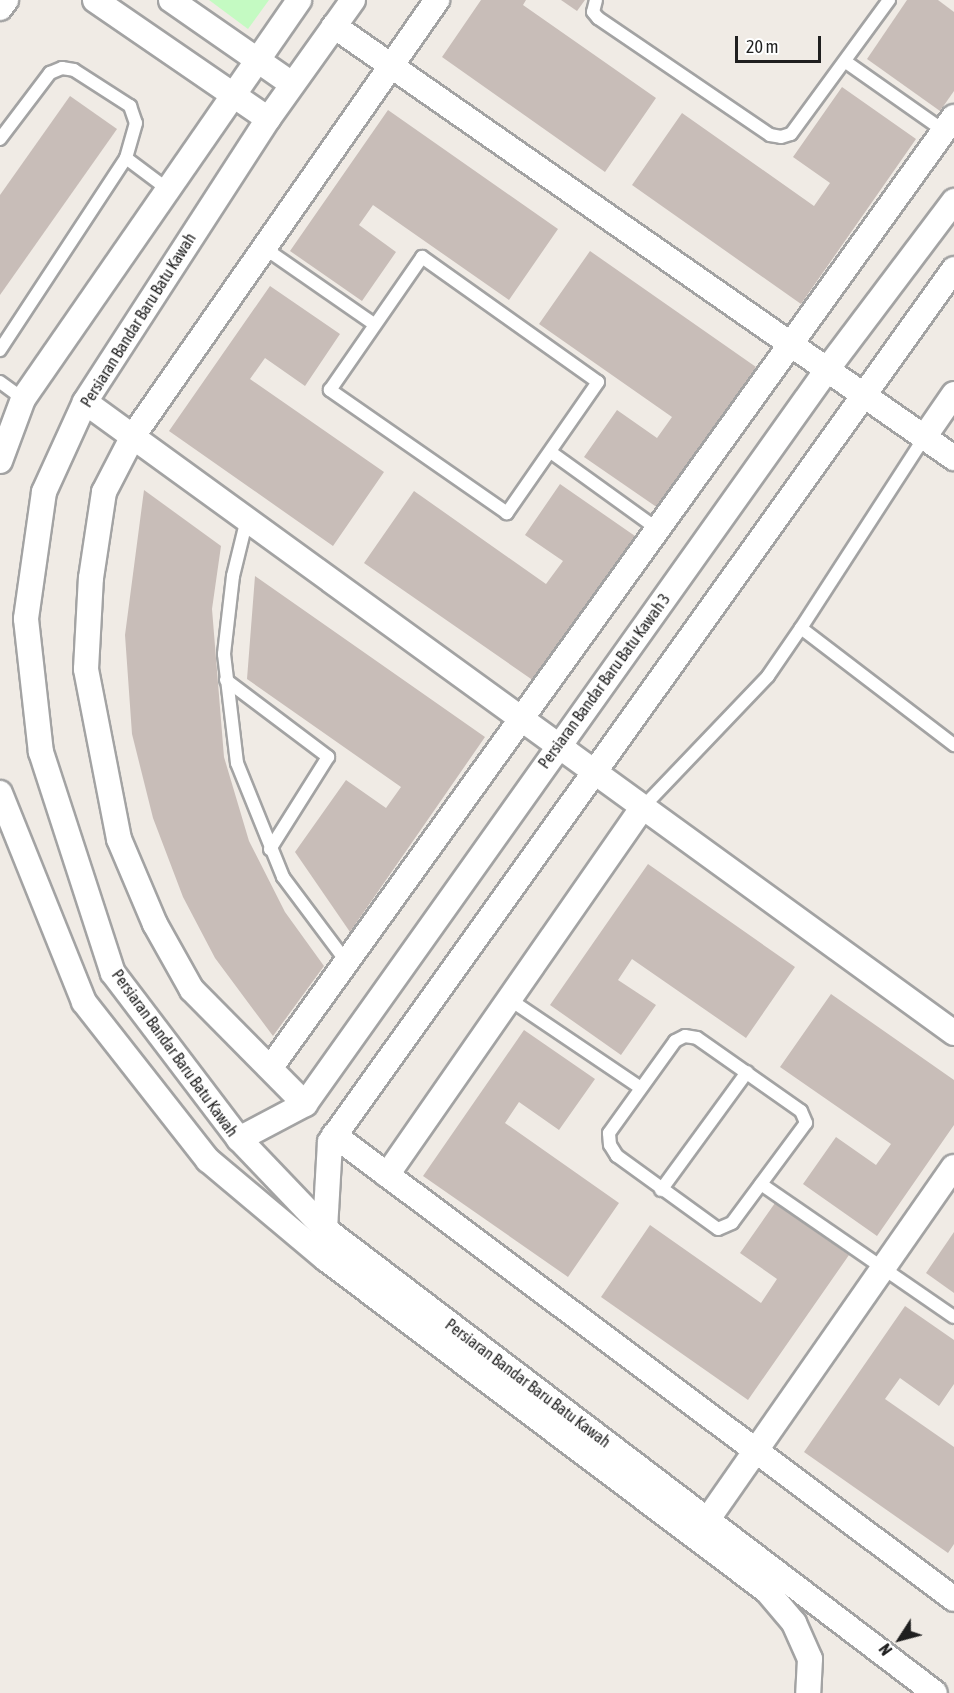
<!DOCTYPE html>
<style>
body{margin:0}
#map{position:relative;width:954px;height:1693px;overflow:hidden;background:#f0ebe5;font-family:"Asap Condensed",sans-serif}
div>[style]{position:absolute}
[style*='--x']{left:calc(var(--x)*1px);top:calc(var(--y)*1px);width:calc(var(--w)*1px);rotate:calc(var(--a)*1deg)}
.park>*{inset:0;background:#c4fac2}
.building>*{inset:0;background:#c8bdb8}
.roads{filter:drop-shadow(2px 0 #a3a3a3) drop-shadow(-2px 0 #a3a3a3) drop-shadow(0 2px #a3a3a3) drop-shadow(0 -2px #a3a3a3)}
.service>*{height:12px;margin:-6px;padding:0 6px;transform-origin:6px;border-radius:6px;background:#fff}
.minor>*{height:24px;margin:-12px;padding:0 12px;transform-origin:12px;border-radius:12px;background:#fff}
span{translate:-50% -50%;white-space:nowrap;text-align:center;line-height:1.15;-webkit-text-stroke:4.5px #fff;paint-order:stroke}
.street-label{font-size:16px;color:#1f1f1f}
.north{position:absolute;left:870px;top:1609px;width:60px;height:60px;-webkit-text-stroke:4px #fff;paint-order:stroke;rotate:234deg;font-size:16px;font-weight:700;line-height:24px;text-align:center;color:#1f1f1f}
.north::after{content:'';display:block;margin:auto;width:21px;height:27px;background:#1f1f1f;clip-path:polygon(50% 0,100% 100%,50% 72%,0 100%)}
.scale{position:absolute;left:735px;top:36px;width:86px;height:27px;box-sizing:border-box;border:3px solid #1f1f1f;border-top:0;padding-left:8px;font-size:18px;line-height:21px;white-space:nowrap;color:#1f1f1f;-webkit-text-stroke:4px #fff;paint-order:stroke}
</style>
<div id="map">
<div class="park">
<i style="clip-path:polygon(209px 0,269px 0,248px 29px)"></i>
</div>
<div class="building">
<i style="clip-path:polygon(481px 0,526px 0,523px 5px,656px 98px,605px 172px,442px 57px)"></i>
<i style="clip-path:polygon(561px 0,585px 0,577px 11px)"></i>
<i style="clip-path:polygon(907px 0,938px 0,954px 12px,954px 91px,940px 111px,867px 59px)"></i>
<i style="clip-path:polygon(842px 87px,916px 139px,801px 304px,632px 185px,682px 113px,814px 206px,830px 183px,793px 157px)"></i>
<i style="clip-path:polygon(70px 96px,117px 129px,0 295px,0 195px)"></i>
<i style="clip-path:polygon(388px 110px,558px 229px,509px 300px,373px 205px,359px 225px,396px 252px,362px 301px,290px 251px)"></i>
<i style="clip-path:polygon(590px 251px,756px 367px,658px 508px,584px 457px,617px 410px,657px 438px,672px 417px,539px 324px)"></i>
<i style="clip-path:polygon(270px 286px,340px 334px,305px 386px,265px 358px,250px 379px,384px 472px,333px 546px,169px 431px)"></i>
<i style="clip-path:polygon(560px 484px,635px 536px,534px 681px,364px 563px,414px 491px,546px 584px,563px 561px,525px 535px)"></i>
<i style="clip-path:polygon(144px 490px,221px 546px,212px 609px,224px 757px,249px 841px,285px 912px,324px 966px,273px 1036px,215px 958px,183px 897px,153px 818px,132px 734px,125px 635px)"></i>
<i style="clip-path:polygon(255px 576px,485px 737px,350px 932px,295px 852px,346px 780px,386px 808px,401px 787px,247px 679px)"></i>
<i style="clip-path:polygon(648px 864px,795px 967px,746px 1038px,632px 959px,618px 980px,656px 1005px,621px 1055px,550px 1005px)"></i>
<i style="clip-path:polygon(831px 994px,954px 1080px,954px 1125px,877px 1236px,803px 1184px,836px 1137px,876px 1165px,891px 1144px,780px 1067px)"></i>
<i style="clip-path:polygon(524px 1030px,595px 1079px,559px 1130px,519px 1102px,505px 1123px,619px 1203px,568px 1277px,423px 1176px)"></i>
<i style="clip-path:polygon(775px 1203px,849px 1255px,748px 1400px,601px 1297px,650px 1225px,761px 1303px,777px 1279px,740px 1253px)"></i>
<i style="clip-path:polygon(954px 1232px,954px 1293px,926px 1273px)"></i>
<i style="clip-path:polygon(905px 1306px,954px 1340px,954px 1384px,939px 1406px,900px 1378px,885px 1399px,954px 1447px,954px 1544px,948px 1553px,804px 1452px)"></i>
</div>
<div class="roads">
<div class="service">
<i style="--x:596;--y:0;--w:12;--a:104"></i>
<i style="--x:593;--y:12;--w:8;--a:50"></i>
<i style="--x:598;--y:18;--w:208;--a:34.2"></i>
<i style="--x:770;--y:135;--w:11;--a:10"></i>
<i style="--x:781;--y:137;--w:10;--a:-17"></i>
<i style="--x:791;--y:134;--w:166;--a:-53.8"></i>
<i style="--x:846;--y:62;--w:120;--a:35.1"></i>
<i style="--x:0;--y:139;--w:83;--a:-52.9"></i>
<i style="--x:50;--y:73;--w:13;--a:-23"></i>
<i style="--x:62;--y:68;--w:12;--a:9"></i>
<i style="--x:74;--y:70;--w:67;--a:32.7"></i>
<i style="--x:130;--y:106;--w:18;--a:71"></i>
<i style="--x:136;--y:123;--w:36;--a:106"></i>
<i style="--x:126;--y:158;--w:230;--a:123.3"></i>
<i style="--x:126;--y:158;--w:50;--a:36.9"></i>
<i style="--x:263;--y:247;--w:131;--a:34.8"></i>
<i style="--x:422;--y:257;--w:216;--a:35.4"></i>
<i style="--x:598;--y:382;--w:160;--a:124.8"></i>
<i style="--x:507;--y:513;--w:216;--a:-145.2"></i>
<i style="--x:330;--y:390;--w:162;--a:-55.3"></i>
<i style="--x:0;--y:382;--w:29;--a:36"></i>
<i style="--x:552;--y:453;--w:128;--a:35.8"></i>
<i style="--x:247;--y:519;--w:59;--a:103.8"></i>
<i style="--x:233;--y:576;--w:79;--a:96.6"></i>
<i style="--x:224;--y:654;--w:110;--a:83.2"></i>
<i style="--x:237;--y:763;--w:123;--a:68"></i>
<i style="--x:283;--y:877;--w:104;--a:53.2"></i>
<i style="--x:801;--y:628;--w:229;--a:-57.1"></i>
<i style="--x:226;--y:680;--w:128;--a:37"></i>
<i style="--x:328;--y:757;--w:109;--a:122.2"></i>
<i style="--x:643;--y:807;--w:181;--a:-46.3"></i>
<i style="--x:768;--y:676;--w:58;--a:-55.5"></i>
<i style="--x:801;--y:628;--w:193;--a:37.4"></i>
<i style="--x:509;--y:999;--w:159;--a:34"></i>
<i style="--x:685;--y:1036;--w:12;--a:9"></i>
<i style="--x:697;--y:1038;--w:127;--a:35.1"></i>
<i style="--x:801;--y:1111;--w:13;--a:67"></i>
<i style="--x:806;--y:1123;--w:124;--a:126.5"></i>
<i style="--x:732;--y:1223;--w:15;--a:157"></i>
<i style="--x:718;--y:1229;--w:125;--a:-144.1"></i>
<i style="--x:617;--y:1156;--w:13;--a:-122"></i>
<i style="--x:610;--y:1145;--w:12;--a:-95"></i>
<i style="--x:609;--y:1133;--w:113;--a:-54.3"></i>
<i style="--x:675;--y:1041;--w:11;--a:-27"></i>
<i style="--x:761;--y:1184;--w:234;--a:34.6"></i>
<i style="--x:661;--y:1190;--w:146;--a:-53.9"></i>
</div>
<div class="minor">
<i style="--x:95;--y:0;--w:210;--a:34.5"></i>
<i style="--x:171;--y:0;--w:147;--a:34.8"></i>
<i style="--x:353;--y:0;--w:146;--a:125.5"></i>
<i style="--x:268;--y:119;--w:337;--a:122.9"></i>
<i style="--x:85;--y:402;--w:99;--a:114.5"></i>
<i style="--x:44;--y:492;--w:128;--a:98.1"></i>
<i style="--x:26;--y:619;--w:134;--a:83.6"></i>
<i style="--x:41;--y:752;--w:232;--a:72"></i>
<i style="--x:113;--y:973;--w:208;--a:52.8"></i>
<i style="--x:239;--y:1139;--w:124;--a:46.3"></i>
<i style="--x:325;--y:1229;--w:766;--a:37.26"></i>
<i style="--x:0;--y:8;--w:10;--a:-53"></i>
<i style="--x:334;--y:26;--w:756;--a:34.87"></i>
<i style="--x:85;--y:402;--w:1074;--a:35.98"></i>
<i style="--x:925;--y:436;--w:51;--a:-55.4"></i>
<i style="--x:0;--y:461;--w:66;--a:-69.6"></i>
<i style="--x:23;--y:399;--w:485;--a:-55.3"></i>
<i style="--x:0;--y:793;--w:225;--a:68.1"></i>
<i style="--x:84;--y:1002;--w:201;--a:51.9"></i>
<i style="--x:208;--y:1160;--w:154;--a:40"></i>
<i style="--x:326;--y:1259;--w:552;--a:36.97"></i>
<i style="--x:767;--y:1591;--w:42;--a:49.8"></i>
<i style="--x:794;--y:1623;--w:39;--a:66"></i>
<i style="--x:810;--y:1659;--w:34;--a:93"></i>
<i style="--x:271;--y:1067;--w:1170;--a:-54.29"></i>
<i style="--x:305;--y:1104;--w:161;--a:-134.7"></i>
<i style="--x:192;--y:990;--w:76;--a:-119.3"></i>
<i style="--x:155;--y:924;--w:92;--a:-113"></i>
<i style="--x:119;--y:839;--w:173;--a:-101"></i>
<i style="--x:86;--y:669;--w:91;--a:-86.9"></i>
<i style="--x:91;--y:578;--w:87;--a:-81.4"></i>
<i style="--x:104;--y:492;--w:63;--a:-62.6"></i>
<i style="--x:133;--y:436;--w:532;--a:-55.11"></i>
<i style="--x:334;--y:1135;--w:774;--a:36.81"></i>
<i style="--x:239;--y:1139;--w:75;--a:-27.9"></i>
<i style="--x:305;--y:1104;--w:904;--a:-54.59"></i>
<i style="--x:829;--y:367;--w:208;--a:-53"></i>
<i style="--x:387;--y:1175;--w:448;--a:-55.2"></i>
<i style="--x:325;--y:1229;--w:87;--a:-86.7"></i>
<i style="--x:330;--y:1142;--w:1073;--a:-54.44"></i>
<i style="--x:708;--y:1519;--w:429;--a:-55.1"></i>
</div>
</div>
<div class="street-label">
<span style="left:138px;top:320px;rotate:-58deg">Persiaran Bandar Baru Batu Kawah</span>
<span style="left:604px;top:681px;rotate:-54deg">Persiaran Bandar Baru Batu Kawah 3</span>
<span style="left:175px;top:1053px;rotate:54deg">Persiaran Bandar Baru Batu Kawah</span>
<span style="left:528px;top:1383px;rotate:37deg">Persiaran Bandar Baru Batu Kawah</span>
</div>
<div class="north">N</div>
<div class="scale">20 m</div>
</div>
